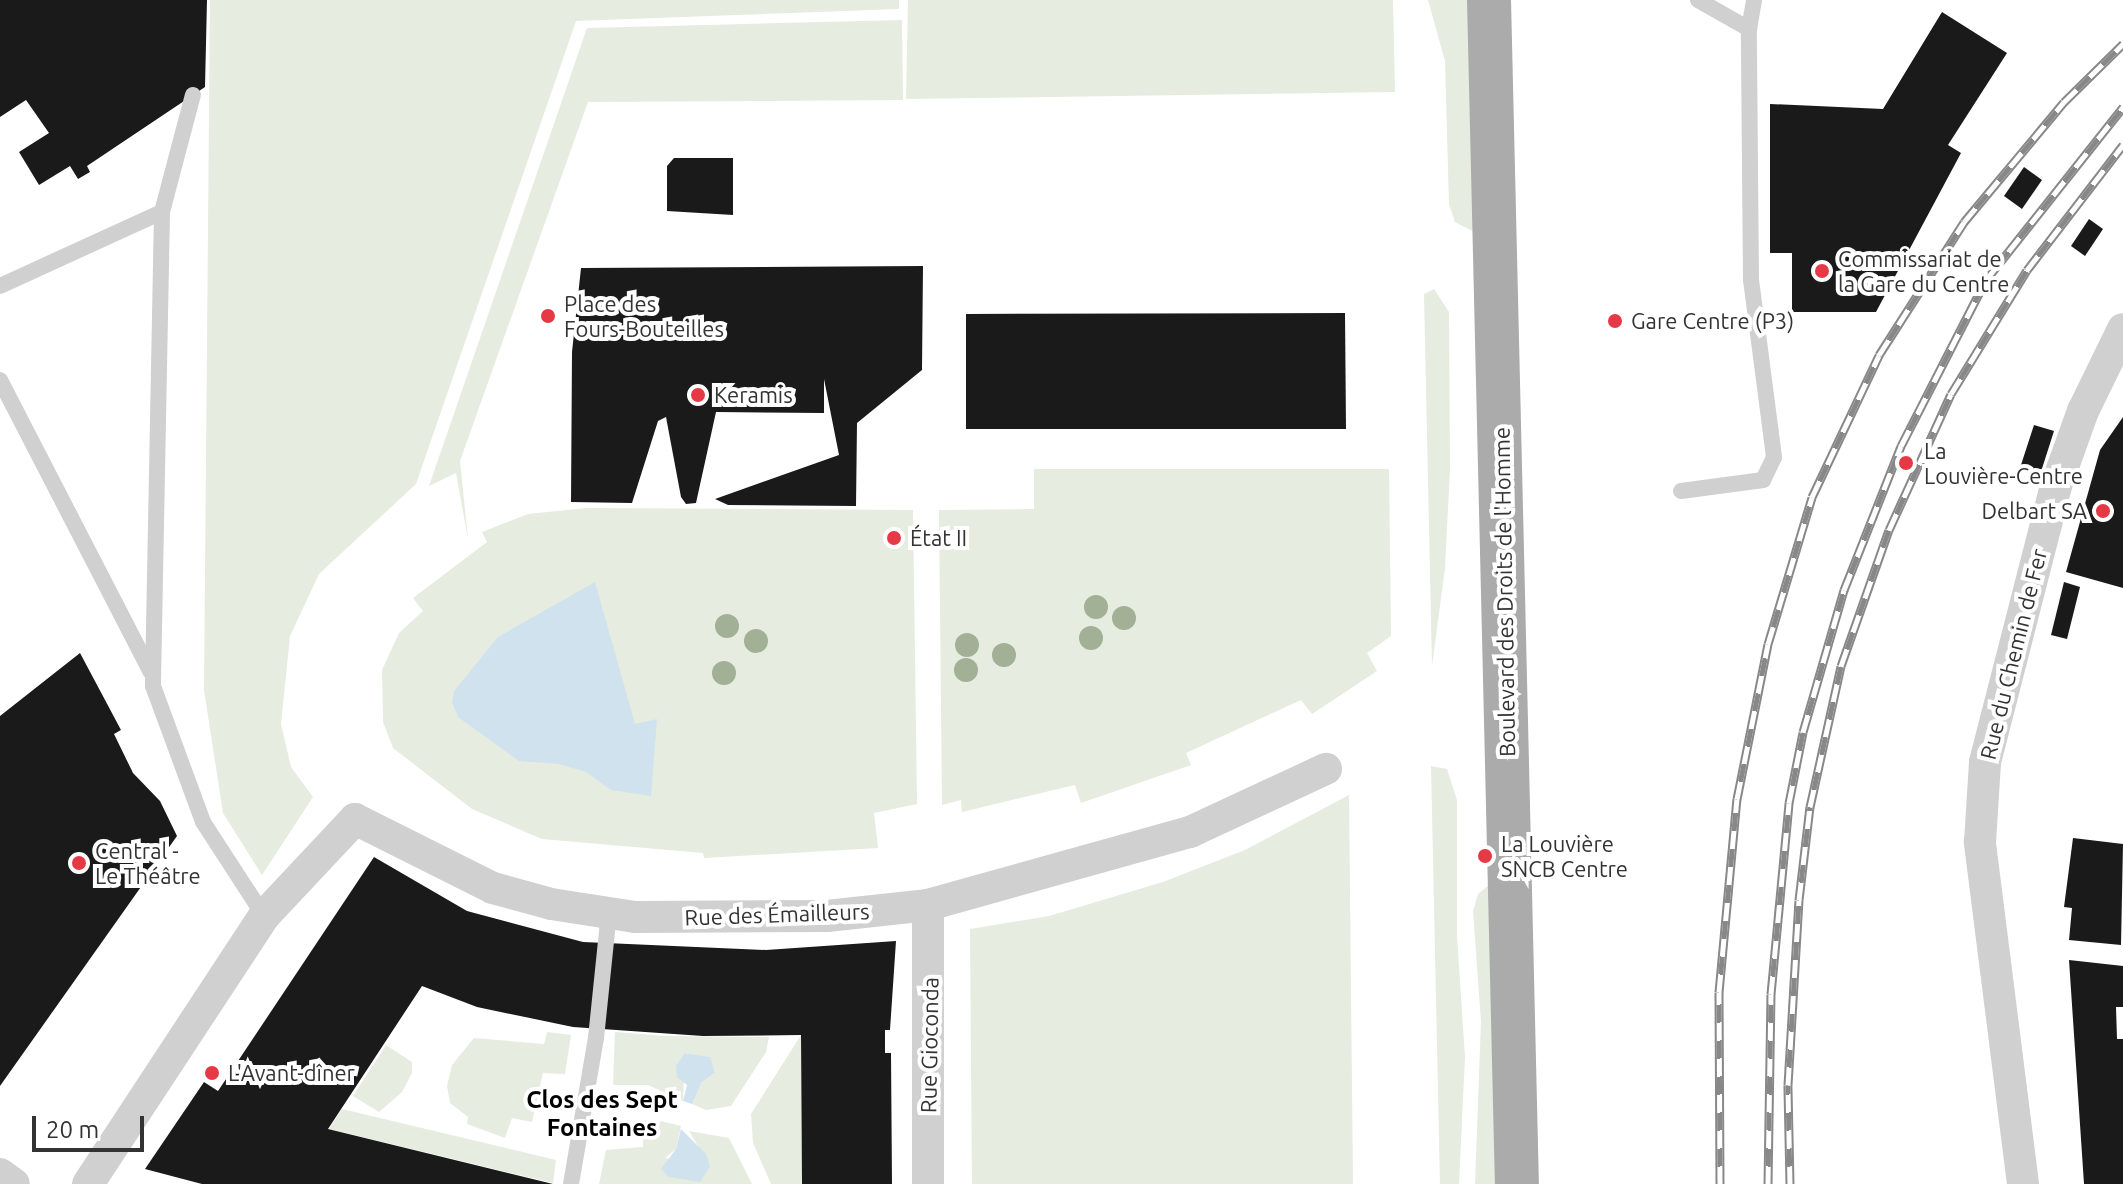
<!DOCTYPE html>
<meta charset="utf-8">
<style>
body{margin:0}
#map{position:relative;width:2123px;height:1184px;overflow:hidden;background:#fff;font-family:Ubuntu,sans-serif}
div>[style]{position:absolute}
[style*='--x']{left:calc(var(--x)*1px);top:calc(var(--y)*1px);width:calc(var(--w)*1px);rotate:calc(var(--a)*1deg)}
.green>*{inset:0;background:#e6ecdf}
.water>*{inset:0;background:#cfe2ee}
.building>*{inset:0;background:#1a1a1a}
.service>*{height:16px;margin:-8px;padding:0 8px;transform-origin:8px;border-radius:8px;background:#d0d0d0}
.minor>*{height:32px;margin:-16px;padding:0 16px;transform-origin:16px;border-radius:16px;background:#d0d0d0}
.primary>*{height:44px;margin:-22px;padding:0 22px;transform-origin:22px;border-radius:22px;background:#ababab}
.rail>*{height:9px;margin-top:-4.5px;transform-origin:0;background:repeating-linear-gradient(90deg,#fff 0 18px,#888 0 36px);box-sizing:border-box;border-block:2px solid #888}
.trees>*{width:24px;height:24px;margin:-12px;border-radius:50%;background:#a2b095}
.dots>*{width:22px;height:22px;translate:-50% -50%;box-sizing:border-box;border:4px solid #fff;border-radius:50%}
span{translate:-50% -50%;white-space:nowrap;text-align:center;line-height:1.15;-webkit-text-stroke:8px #fff;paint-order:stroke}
.poi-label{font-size:22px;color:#333}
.left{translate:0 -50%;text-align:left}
.right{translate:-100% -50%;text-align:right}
.street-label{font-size:22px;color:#333}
.neighbourhood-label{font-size:24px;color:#000;font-weight:700}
.scale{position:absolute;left:32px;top:1116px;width:112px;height:36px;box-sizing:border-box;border:4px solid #333;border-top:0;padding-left:10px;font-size:24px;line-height:28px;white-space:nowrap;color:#333;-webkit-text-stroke:6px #fff;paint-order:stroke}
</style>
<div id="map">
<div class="green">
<i style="clip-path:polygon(210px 0,899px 0,899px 9px,576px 21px,416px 484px,319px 574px,290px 636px,281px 724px,291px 767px,313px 797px,262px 875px,223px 813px,204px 690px)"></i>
<i style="clip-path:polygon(908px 0,1393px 0,1395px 92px,906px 99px)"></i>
<i style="clip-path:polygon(1428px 0,1470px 0,1482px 236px,1455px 222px,1449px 204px,1445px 61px)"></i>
<i style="clip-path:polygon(902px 20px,903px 100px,588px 102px,460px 461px,468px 539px,456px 473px,429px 486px,587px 28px)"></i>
<i style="clip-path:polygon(1434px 289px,1449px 312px,1450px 469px,1445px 568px,1432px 666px,1424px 294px)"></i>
<i style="clip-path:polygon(1034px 469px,1389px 469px,1391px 636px,1367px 653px,1377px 671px,1312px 714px,1301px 700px,1186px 753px,1191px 765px,1081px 803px,1075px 785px,962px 812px,961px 800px,942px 805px,939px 510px,1034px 509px)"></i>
<i style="clip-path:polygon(587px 508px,913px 510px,917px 804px,874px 813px,878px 848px,704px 858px,703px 853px,542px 839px,472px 809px,393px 748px,383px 722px,382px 670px,399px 633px,423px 611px,413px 598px,487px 542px,482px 532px,528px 514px)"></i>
<i style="clip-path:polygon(1431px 766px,1447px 769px,1457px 800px,1457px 936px,1465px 1057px,1459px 1184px,1440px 1184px)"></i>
<i style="clip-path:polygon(1349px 795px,1353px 1184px,972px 1184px,970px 929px,1049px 916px,1163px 882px,1245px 850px)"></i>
<i style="clip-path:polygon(1494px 881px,1501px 1184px,1475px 1184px,1481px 1021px,1473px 911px,1478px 894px)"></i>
<i style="clip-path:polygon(547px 1032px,571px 1035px,565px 1074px,543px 1073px,532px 1122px,512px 1118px,505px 1138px,467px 1124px,468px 1117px,450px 1103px,447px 1086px,452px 1065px,474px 1038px,544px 1044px)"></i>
<i style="clip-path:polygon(615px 1032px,666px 1036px,769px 1037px,766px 1052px,731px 1106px,706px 1110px,692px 1104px,702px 1082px,715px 1073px,709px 1057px,685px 1053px,683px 1101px,648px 1085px,613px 1085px)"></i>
<i style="clip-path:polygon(801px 1035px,802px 1184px,771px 1184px,753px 1143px,751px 1114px)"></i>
<i style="clip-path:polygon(386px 1045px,412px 1062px,412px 1073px,402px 1092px,379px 1112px,353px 1096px)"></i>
<i style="clip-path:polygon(342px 1109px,556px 1160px,553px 1183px,329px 1129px)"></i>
<i style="clip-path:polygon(652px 1119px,681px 1126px,676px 1149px,665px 1158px,710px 1166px,689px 1131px,729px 1138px,752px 1184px,599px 1184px,606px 1150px,643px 1147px,643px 1121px)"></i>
</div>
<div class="water">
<i style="clip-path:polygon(595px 582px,635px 724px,657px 719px,651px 796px,611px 790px,586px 772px,559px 764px,519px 761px,458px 717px,452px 702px,454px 691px,498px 637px)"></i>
<i style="clip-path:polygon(685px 1053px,710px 1057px,715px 1073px,702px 1082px,692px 1104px,683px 1101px,687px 1085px,677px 1077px,676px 1066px)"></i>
<i style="clip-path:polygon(681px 1129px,706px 1154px,710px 1166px,700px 1182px,669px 1177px,661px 1169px,676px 1149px)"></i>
</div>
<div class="building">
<i style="clip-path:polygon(0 0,207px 0,205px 87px,87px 166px,90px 172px,78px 179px,70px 166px,39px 185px,19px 152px,49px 133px,26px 100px,0 117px)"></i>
<i style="clip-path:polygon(1942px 12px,2007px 53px,1948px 145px,1961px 153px,1876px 312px,1792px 312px,1792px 253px,1770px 253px,1770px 104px,1883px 109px)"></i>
<i style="clip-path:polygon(674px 158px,733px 158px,733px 215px,667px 211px,667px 166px)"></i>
<i style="clip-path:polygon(2024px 167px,2042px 180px,2022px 209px,2004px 196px)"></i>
<i style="clip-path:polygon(2089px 219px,2103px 229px,2085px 256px,2071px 246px)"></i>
<i style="clip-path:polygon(923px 266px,922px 370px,857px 423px,856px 506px,728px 505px,715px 499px,839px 455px,824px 379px,824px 413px,716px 412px,696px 503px,686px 504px,681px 497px,666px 417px,658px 421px,632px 503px,571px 502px,572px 352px,581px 268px)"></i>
<i style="clip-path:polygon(1345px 313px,1346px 429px,966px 429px,966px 314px)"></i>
<i style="clip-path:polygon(2123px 417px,2123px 588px,2066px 572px,2100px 450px)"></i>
<i style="clip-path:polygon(2034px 425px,2054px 431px,2039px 478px,2019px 471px)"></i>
<i style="clip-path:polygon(2064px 582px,2080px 587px,2067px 639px,2051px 635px)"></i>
<i style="clip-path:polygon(80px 653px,121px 730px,114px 734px,133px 773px,160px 801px,177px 836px,0 1086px,0 716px)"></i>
<i style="clip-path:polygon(2073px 838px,2123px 844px,2121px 945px,2069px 940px,2072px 908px,2064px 907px)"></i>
<i style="clip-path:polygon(374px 857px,467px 911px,583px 942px,766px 950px,896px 941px,890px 1030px,885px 1030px,885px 1053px,891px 1053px,892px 1184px,802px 1184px,801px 1035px,703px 1036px,573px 1027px,477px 1007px,422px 986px,328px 1129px,553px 1184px,202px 1184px,145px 1169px,204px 1082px,218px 1091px)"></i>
<i style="clip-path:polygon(2069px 960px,2123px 966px,2123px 1007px,2116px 1007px,2117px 1039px,2123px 1039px,2123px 1184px,2084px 1184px)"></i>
</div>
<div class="service">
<i style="--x:1698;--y:0;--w:59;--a:29.6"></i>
<i style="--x:1749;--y:29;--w:29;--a:-80"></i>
<i style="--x:162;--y:212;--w:121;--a:-75.2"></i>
<i style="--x:0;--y:286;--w:178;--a:-24.6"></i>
<i style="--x:162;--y:212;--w:474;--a:91.1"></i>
<i style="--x:153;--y:686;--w:145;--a:69.8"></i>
<i style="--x:203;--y:822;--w:112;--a:57"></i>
<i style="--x:0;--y:380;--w:329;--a:62.7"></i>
<i style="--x:1681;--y:491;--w:83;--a:-7.6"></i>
<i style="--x:1763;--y:480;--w:25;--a:-64"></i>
<i style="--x:1774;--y:457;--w:178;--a:-97.4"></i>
<i style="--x:1751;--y:280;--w:251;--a:-90.5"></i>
<i style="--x:571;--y:1184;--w:148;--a:-80.3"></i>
<i style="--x:596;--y:1038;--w:126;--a:-84.1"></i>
</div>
<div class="minor">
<i style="--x:0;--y:1174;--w:17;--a:36"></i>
<i style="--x:88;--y:1184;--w:321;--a:-56.7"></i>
<i style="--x:264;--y:916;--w:133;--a:-46.8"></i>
<i style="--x:355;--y:819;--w:154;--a:26.6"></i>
<i style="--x:493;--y:888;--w:60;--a:15.4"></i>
<i style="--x:551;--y:904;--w:85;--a:8.8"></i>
<i style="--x:635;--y:917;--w:192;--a:-0.3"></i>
<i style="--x:827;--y:916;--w:102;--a:-6.2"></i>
<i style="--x:928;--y:905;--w:272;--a:-15.6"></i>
<i style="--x:1190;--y:832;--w:150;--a:-24.9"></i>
<i style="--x:928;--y:1184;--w:279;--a:-90"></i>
<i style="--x:2023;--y:1184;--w:345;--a:-97.2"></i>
<i style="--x:1980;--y:842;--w:80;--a:-86.4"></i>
<i style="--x:1985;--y:762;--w:282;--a:-75.6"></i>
<i style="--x:2055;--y:489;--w:83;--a:-70.3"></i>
<i style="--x:2083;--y:411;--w:91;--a:-64"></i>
</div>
<div class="primary">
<i style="--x:1489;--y:0;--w:1184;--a:88.65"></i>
</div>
<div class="rail">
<i style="--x:1720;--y:1184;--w:192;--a:-90.3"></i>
<i style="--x:1719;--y:992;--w:194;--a:-84.7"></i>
<i style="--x:1737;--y:799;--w:158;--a:-78.7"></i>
<i style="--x:1768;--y:644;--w:153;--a:-73.3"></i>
<i style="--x:1812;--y:497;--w:157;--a:-64.7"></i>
<i style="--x:1879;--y:355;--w:158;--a:-57.4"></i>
<i style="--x:1964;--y:222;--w:156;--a:-50.2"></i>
<i style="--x:2064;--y:102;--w:83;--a:-44.5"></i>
<i style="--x:1768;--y:1184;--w:190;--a:-89.1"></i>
<i style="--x:1771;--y:994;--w:192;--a:-84.6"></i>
<i style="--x:1789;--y:803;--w:72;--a:-78.8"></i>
<i style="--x:1803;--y:732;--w:148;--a:-73.9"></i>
<i style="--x:1844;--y:590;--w:155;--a:-68.4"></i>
<i style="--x:1901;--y:446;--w:186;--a:-62.9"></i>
<i style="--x:1986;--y:280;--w:221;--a:-51.6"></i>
<i style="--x:1790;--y:1184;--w:99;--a:-91.2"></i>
<i style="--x:1788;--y:1085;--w:185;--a:-86.6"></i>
<i style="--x:1799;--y:900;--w:94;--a:-83.3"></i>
<i style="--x:1810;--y:807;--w:144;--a:-77.6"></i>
<i style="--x:1841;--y:666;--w:144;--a:-70.6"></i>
<i style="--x:1889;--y:530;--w:149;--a:-65.5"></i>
<i style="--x:1951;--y:394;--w:145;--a:-58.5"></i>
<i style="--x:2027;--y:270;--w:158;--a:-52.5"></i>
</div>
<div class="trees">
<i style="left:1096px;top:607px"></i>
<i style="left:1124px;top:618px"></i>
<i style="left:727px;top:626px"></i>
<i style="left:1091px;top:638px"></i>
<i style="left:756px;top:641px"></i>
<i style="left:967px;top:645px"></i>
<i style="left:1004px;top:655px"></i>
<i style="left:966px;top:670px"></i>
<i style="left:724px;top:673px"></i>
</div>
<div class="dots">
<i style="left:1822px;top:271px;background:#e63946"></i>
<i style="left:548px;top:316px;background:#e63946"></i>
<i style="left:1615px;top:321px;background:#e63946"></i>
<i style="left:698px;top:395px;background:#e63946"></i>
<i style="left:1906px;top:463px;background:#e63946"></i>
<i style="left:2103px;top:511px;background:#e63946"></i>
<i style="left:894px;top:538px;background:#e63946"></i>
<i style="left:1485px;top:856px;background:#e63946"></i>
<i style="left:79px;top:863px;background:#e63946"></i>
<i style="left:212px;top:1073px;background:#e63946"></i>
</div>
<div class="poi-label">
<span class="left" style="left:1838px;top:271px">Commissariat de<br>la Gare du Centre</span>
<span class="left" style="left:564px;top:316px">Place des<br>Fours-Bouteilles</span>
<span class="left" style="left:1631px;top:321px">Gare Centre (P3)</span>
<span class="left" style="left:714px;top:395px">Keramis</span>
<span class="left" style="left:1924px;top:463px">La<br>Louvière-Centre</span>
<span class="right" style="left:2087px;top:511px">Delbart SA</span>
<span class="left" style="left:910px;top:538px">État II</span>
<span class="left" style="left:1501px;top:856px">La Louvière<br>SNCB Centre</span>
<span class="left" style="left:95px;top:863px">Central -<br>Le Théâtre</span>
<span class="left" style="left:228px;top:1073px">L'Avant-dîner</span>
</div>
<div class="street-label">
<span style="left:1504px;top:592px;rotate:-91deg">Boulevard des Droits de l'Homme</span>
<span style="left:2013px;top:654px;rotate:-76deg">Rue du Chemin de Fer</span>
<span style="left:777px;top:914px;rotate:-2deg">Rue des Émailleurs</span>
<span style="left:929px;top:1045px;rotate:-89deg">Rue Gioconda</span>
</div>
<div class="neighbourhood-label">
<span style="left:602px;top:1114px">Clos des Sept<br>Fontaines</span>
</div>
<div class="scale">20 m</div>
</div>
